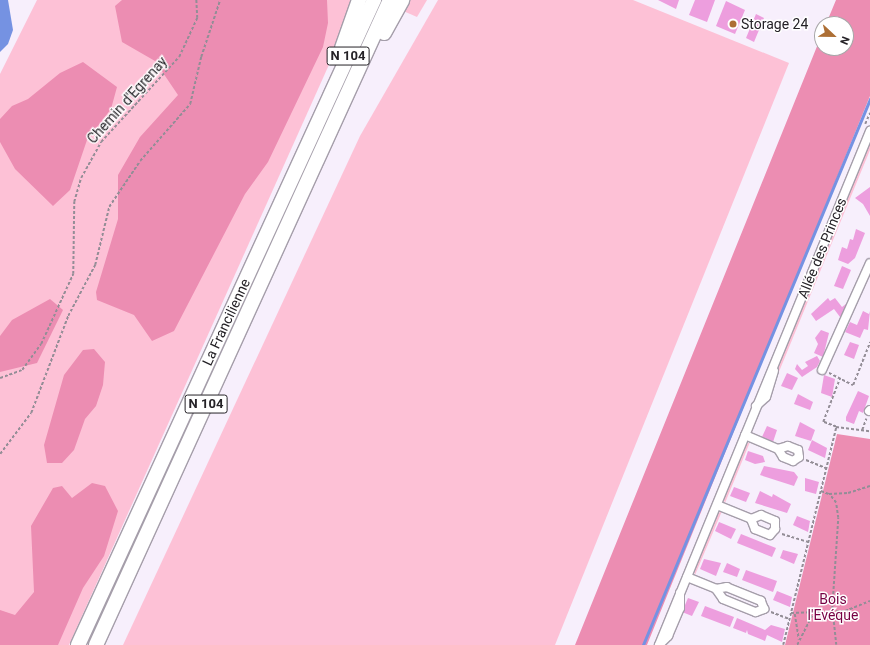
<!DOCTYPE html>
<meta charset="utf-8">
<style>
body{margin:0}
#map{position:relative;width:870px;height:645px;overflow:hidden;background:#f7effc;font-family:Roboto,sans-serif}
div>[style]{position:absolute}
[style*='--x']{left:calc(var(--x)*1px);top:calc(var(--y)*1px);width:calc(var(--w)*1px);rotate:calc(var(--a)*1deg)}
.green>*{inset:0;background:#fdc1d6}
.forest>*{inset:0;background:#ec8db2}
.water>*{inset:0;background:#7592e2}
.stream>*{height:2.5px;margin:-1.25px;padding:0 1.25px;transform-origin:1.25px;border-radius:1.25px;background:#7592e2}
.building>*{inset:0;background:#ed9ede}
.path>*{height:1.5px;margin-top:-0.75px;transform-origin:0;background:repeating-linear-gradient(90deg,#938d96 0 3px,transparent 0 5px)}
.roads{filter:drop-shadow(1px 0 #a59eaa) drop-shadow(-1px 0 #a59eaa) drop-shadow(0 1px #a59eaa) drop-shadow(0 -1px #a59eaa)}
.street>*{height:8px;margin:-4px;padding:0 4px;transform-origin:4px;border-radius:4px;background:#fff}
.highway>*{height:14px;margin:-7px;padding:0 7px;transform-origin:7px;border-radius:7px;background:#fff}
.dots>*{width:11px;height:11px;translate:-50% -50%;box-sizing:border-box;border:2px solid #fff;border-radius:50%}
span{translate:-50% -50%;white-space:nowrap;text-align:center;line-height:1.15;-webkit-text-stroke:3px #fff;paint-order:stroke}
.shield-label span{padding:1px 3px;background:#fff;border:1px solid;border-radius:3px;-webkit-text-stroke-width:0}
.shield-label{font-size:13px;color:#252227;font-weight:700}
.poi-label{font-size:14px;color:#252227}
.left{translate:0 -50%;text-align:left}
.street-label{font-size:14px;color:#252227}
.park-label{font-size:14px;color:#780044}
.north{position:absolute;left:814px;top:16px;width:40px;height:40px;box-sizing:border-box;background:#fff;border:1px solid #a8a7a9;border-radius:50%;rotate:112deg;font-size:11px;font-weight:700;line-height:16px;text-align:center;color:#252227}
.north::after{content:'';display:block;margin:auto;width:14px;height:18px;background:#ad6f35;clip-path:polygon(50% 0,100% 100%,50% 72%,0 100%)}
</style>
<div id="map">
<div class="green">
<i style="clip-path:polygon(37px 0,354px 0,336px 49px,69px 645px,0 645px,0 74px)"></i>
<i style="clip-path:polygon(378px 0,427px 0,417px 17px)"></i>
<i style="clip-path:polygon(438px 0,633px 0,789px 63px,555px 645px,123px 645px,360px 136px)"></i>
<i style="clip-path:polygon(870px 141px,870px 150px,776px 379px,777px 367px)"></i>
<i style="clip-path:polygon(750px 442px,725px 503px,723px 498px,745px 445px)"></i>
<i style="clip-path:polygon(722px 511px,695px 575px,694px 571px,717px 514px)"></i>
</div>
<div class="forest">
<i style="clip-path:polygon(122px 0,327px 0,328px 23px,323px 47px,268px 162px,245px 194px,174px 331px,152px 341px,134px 315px,97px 300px,96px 292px,118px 219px,118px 175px,140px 137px,178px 95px,155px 61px,122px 42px,115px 6px)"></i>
<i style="clip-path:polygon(836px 0,870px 0,870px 96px,647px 645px,575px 645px,822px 34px,822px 48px,846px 48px,846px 24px,826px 24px)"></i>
<i style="clip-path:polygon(83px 62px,117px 87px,111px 109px,87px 140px,70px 190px,53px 206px,15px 169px,0 142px,0 119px,12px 106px,28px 99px,60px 73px)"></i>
<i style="clip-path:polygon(50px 299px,63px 310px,37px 363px,0 372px,0 336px,12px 320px)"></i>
<i style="clip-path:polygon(94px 349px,105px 362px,103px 385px,96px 406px,85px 419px,74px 450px,62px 463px,47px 463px,44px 445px,64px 375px,83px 350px)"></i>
<i style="clip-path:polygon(837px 434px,870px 439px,870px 645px,785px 645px)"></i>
<i style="clip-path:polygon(92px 483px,105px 486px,118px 511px,104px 556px,83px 588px,58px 645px,0 645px,0 610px,15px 615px,34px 592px,31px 526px,53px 488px,62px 486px,72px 498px)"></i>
</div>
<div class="water">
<i style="clip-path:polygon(0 0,8px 0,13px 30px,8px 44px,0 52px)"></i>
</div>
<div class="stream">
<i style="--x:643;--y:645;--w:591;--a:-67.42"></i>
</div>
<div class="building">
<i style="clip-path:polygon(658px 0,679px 0,676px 9px)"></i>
<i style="clip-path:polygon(695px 0,715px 0,707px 22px,689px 15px)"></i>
<i style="clip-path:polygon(726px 1px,745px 10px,735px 34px,716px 26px)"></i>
<i style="clip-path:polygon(756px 14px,764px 18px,754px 42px,746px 38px)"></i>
<i style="clip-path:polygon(870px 187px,870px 216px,863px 204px,855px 198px)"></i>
<i style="clip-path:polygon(856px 229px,865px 233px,855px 258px,848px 264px,838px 260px,842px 247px,847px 249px,850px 239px,853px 240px)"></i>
<i style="clip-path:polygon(842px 266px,851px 270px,843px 289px,834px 286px)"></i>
<i style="clip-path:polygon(828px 298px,830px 301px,835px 298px,842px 307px,846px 304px,846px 312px,840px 317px,834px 309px,816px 321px,811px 314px)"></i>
<i style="clip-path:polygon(863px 311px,869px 314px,870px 311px,868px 330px,864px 329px,860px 338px,845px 332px,850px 322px,857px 325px)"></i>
<i style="clip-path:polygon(821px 330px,829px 333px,823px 357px,814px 353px,818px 344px,815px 338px)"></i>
<i style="clip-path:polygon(850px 342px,859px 345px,854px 359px,844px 355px)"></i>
<i style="clip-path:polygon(817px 356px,820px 361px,817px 367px,802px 377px,795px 369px,797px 364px,802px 370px,808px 366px,805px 362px)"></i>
<i style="clip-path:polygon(787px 373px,798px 378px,792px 390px,781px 386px)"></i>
<i style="clip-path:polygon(824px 375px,835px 379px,832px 397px,821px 393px)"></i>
<i style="clip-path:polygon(858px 391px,869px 396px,863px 413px,859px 411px,854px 424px,846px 421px,846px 417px)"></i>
<i style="clip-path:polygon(798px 394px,813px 402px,810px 410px,794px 404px)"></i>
<i style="clip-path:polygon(800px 422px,815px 430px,811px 441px,795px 436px)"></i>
<i style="clip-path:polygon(767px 426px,777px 430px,773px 442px,762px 437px)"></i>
<i style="clip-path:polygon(812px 440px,827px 448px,825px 458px,808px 450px)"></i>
<i style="clip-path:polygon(748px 451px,763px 456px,765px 462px,755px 464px,745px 460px)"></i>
<i style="clip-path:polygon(764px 466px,794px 472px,798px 477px,794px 486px,760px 475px)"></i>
<i style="clip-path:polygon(805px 478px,819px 482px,816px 494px,805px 491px)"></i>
<i style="clip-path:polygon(734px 487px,750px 493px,746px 502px,730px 496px)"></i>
<i style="clip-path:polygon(760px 491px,772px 497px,773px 494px,791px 504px,787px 513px,755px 503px)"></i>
<i style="clip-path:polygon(797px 516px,810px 521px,808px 532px,793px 525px)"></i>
<i style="clip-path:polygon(719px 522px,736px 529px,731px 539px,715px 531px)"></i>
<i style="clip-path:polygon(741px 534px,776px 548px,772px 557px,737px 543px)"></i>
<i style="clip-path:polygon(783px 550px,798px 554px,794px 564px,780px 558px)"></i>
<i style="clip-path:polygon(704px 559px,721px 563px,716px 576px,700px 569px)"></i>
<i style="clip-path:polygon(727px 563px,740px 569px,737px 577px,723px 572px)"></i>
<i style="clip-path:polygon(746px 570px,777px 581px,773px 592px,742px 580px)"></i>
<i style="clip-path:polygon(777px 591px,792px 597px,790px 607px,773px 600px)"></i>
<i style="clip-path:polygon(688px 598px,699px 602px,692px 616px,682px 612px)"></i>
<i style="clip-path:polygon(705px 606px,734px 617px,730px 627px,701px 616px)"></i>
<i style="clip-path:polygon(737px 618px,765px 630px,771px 625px,785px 629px,782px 642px,767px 635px,765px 641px,748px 634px,747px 630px,746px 633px,733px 628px)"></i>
</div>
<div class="path">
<i style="--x:865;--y:124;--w:12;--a:-66"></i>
<i style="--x:829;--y:373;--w:27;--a:27"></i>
<i style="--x:853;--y:385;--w:46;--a:-68.4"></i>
<i style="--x:0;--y:378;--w:23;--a:-20"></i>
<i style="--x:22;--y:370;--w:32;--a:-54"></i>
<i style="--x:41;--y:344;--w:77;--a:-65.4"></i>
<i style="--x:73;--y:274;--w:72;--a:-89.2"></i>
<i style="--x:74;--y:202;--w:25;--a:-74"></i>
<i style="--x:81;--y:178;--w:41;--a:-60.9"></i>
<i style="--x:101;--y:142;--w:115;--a:-47.5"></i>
<i style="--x:179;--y:57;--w:43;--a:-65.2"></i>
<i style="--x:197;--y:18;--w:18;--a:-93"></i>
<i style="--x:836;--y:427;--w:34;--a:7"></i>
<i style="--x:862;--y:430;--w:12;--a:-70"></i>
<i style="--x:0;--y:454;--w:51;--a:-52.9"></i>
<i style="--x:31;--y:413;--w:104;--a:-69.1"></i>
<i style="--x:68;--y:316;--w:58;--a:-62.1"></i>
<i style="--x:95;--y:265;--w:60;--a:-76.4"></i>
<i style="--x:109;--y:207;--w:55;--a:-56"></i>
<i style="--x:140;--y:161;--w:76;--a:-48.7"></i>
<i style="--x:190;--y:104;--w:48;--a:-76.8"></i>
<i style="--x:201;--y:57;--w:60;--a:-71.6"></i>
<i style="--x:806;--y:460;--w:22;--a:22"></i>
<i style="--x:821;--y:491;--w:9;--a:21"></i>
<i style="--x:782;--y:534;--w:27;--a:17"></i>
<i style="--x:771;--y:612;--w:19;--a:21"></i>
<i style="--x:791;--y:613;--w:54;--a:-2.1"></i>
<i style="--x:845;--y:611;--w:27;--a:-22"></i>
<i style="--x:795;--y:614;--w:26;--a:81"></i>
<i style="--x:783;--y:645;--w:224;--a:-76.3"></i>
<i style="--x:836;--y:427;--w:14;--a:-159"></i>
<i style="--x:823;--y:422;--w:47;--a:-68.9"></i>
<i style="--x:797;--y:645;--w:34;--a:-63"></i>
<i style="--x:836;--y:645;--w:36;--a:-96"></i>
<i style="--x:832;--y:609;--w:91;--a:-86.2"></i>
<i style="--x:838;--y:518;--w:15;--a:-98"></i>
<i style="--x:836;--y:503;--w:11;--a:-128"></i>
<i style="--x:829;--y:494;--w:19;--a:-3"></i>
<i style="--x:848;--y:493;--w:23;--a:-18"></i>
</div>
<div class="roads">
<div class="street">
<i style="--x:822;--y:370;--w:117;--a:-65.8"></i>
<i style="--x:756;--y:406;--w:13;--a:-42"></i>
<i style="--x:766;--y:397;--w:27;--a:-73"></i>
<i style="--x:869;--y:411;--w:1;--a:-45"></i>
<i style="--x:745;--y:435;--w:36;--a:23"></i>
<i style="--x:778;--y:449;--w:9;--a:58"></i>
<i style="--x:783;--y:457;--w:11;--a:22"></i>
<i style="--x:793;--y:461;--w:7;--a:-34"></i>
<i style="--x:799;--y:457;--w:7;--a:-98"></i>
<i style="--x:798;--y:450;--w:11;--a:-158"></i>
<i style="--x:788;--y:446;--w:10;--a:163"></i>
<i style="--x:717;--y:505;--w:37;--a:22"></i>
<i style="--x:751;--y:519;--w:11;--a:68"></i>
<i style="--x:755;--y:529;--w:16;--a:22"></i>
<i style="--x:770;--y:535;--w:8;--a:-50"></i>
<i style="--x:775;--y:529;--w:8;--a:-90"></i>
<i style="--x:775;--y:521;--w:15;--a:-157"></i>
<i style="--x:761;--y:515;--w:11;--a:158"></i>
<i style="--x:687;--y:577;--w:31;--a:22"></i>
<i style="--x:716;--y:589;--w:12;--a:55"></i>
<i style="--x:723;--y:599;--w:35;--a:22"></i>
<i style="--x:756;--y:612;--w:9;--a:-21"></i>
<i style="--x:764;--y:609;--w:9;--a:-111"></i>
<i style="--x:761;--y:601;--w:37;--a:-158"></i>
<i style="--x:727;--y:587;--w:11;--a:170"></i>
<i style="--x:659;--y:645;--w:556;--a:-67.68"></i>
<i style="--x:659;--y:645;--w:13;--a:-45"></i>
<i style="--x:668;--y:636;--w:30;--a:-67"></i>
<i style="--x:680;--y:608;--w:15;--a:-90"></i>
</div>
<div class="highway">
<i style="--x:384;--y:33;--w:38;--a:-61"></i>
<i style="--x:342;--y:48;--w:51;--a:-70.5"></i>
<i style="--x:78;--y:645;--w:710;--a:-65.35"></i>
<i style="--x:96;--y:645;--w:709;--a:-65.5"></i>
</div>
</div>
<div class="dots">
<i style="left:733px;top:24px;background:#ad6f35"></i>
</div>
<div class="shield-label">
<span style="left:348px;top:56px">N 104</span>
<span style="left:206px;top:404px">N 104</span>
</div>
<div class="poi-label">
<span class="left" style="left:741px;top:24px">Storage 24</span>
</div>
<div class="street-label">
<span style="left:127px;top:100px;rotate:-48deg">Chemin d'Egrenay</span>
<span style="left:822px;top:248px;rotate:-68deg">Allée des Princes</span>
<span style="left:226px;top:322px;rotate:-65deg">La Francilienne</span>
</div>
<div class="park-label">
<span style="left:833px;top:607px">Bois<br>l'Evéque</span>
</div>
<div class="north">N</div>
</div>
